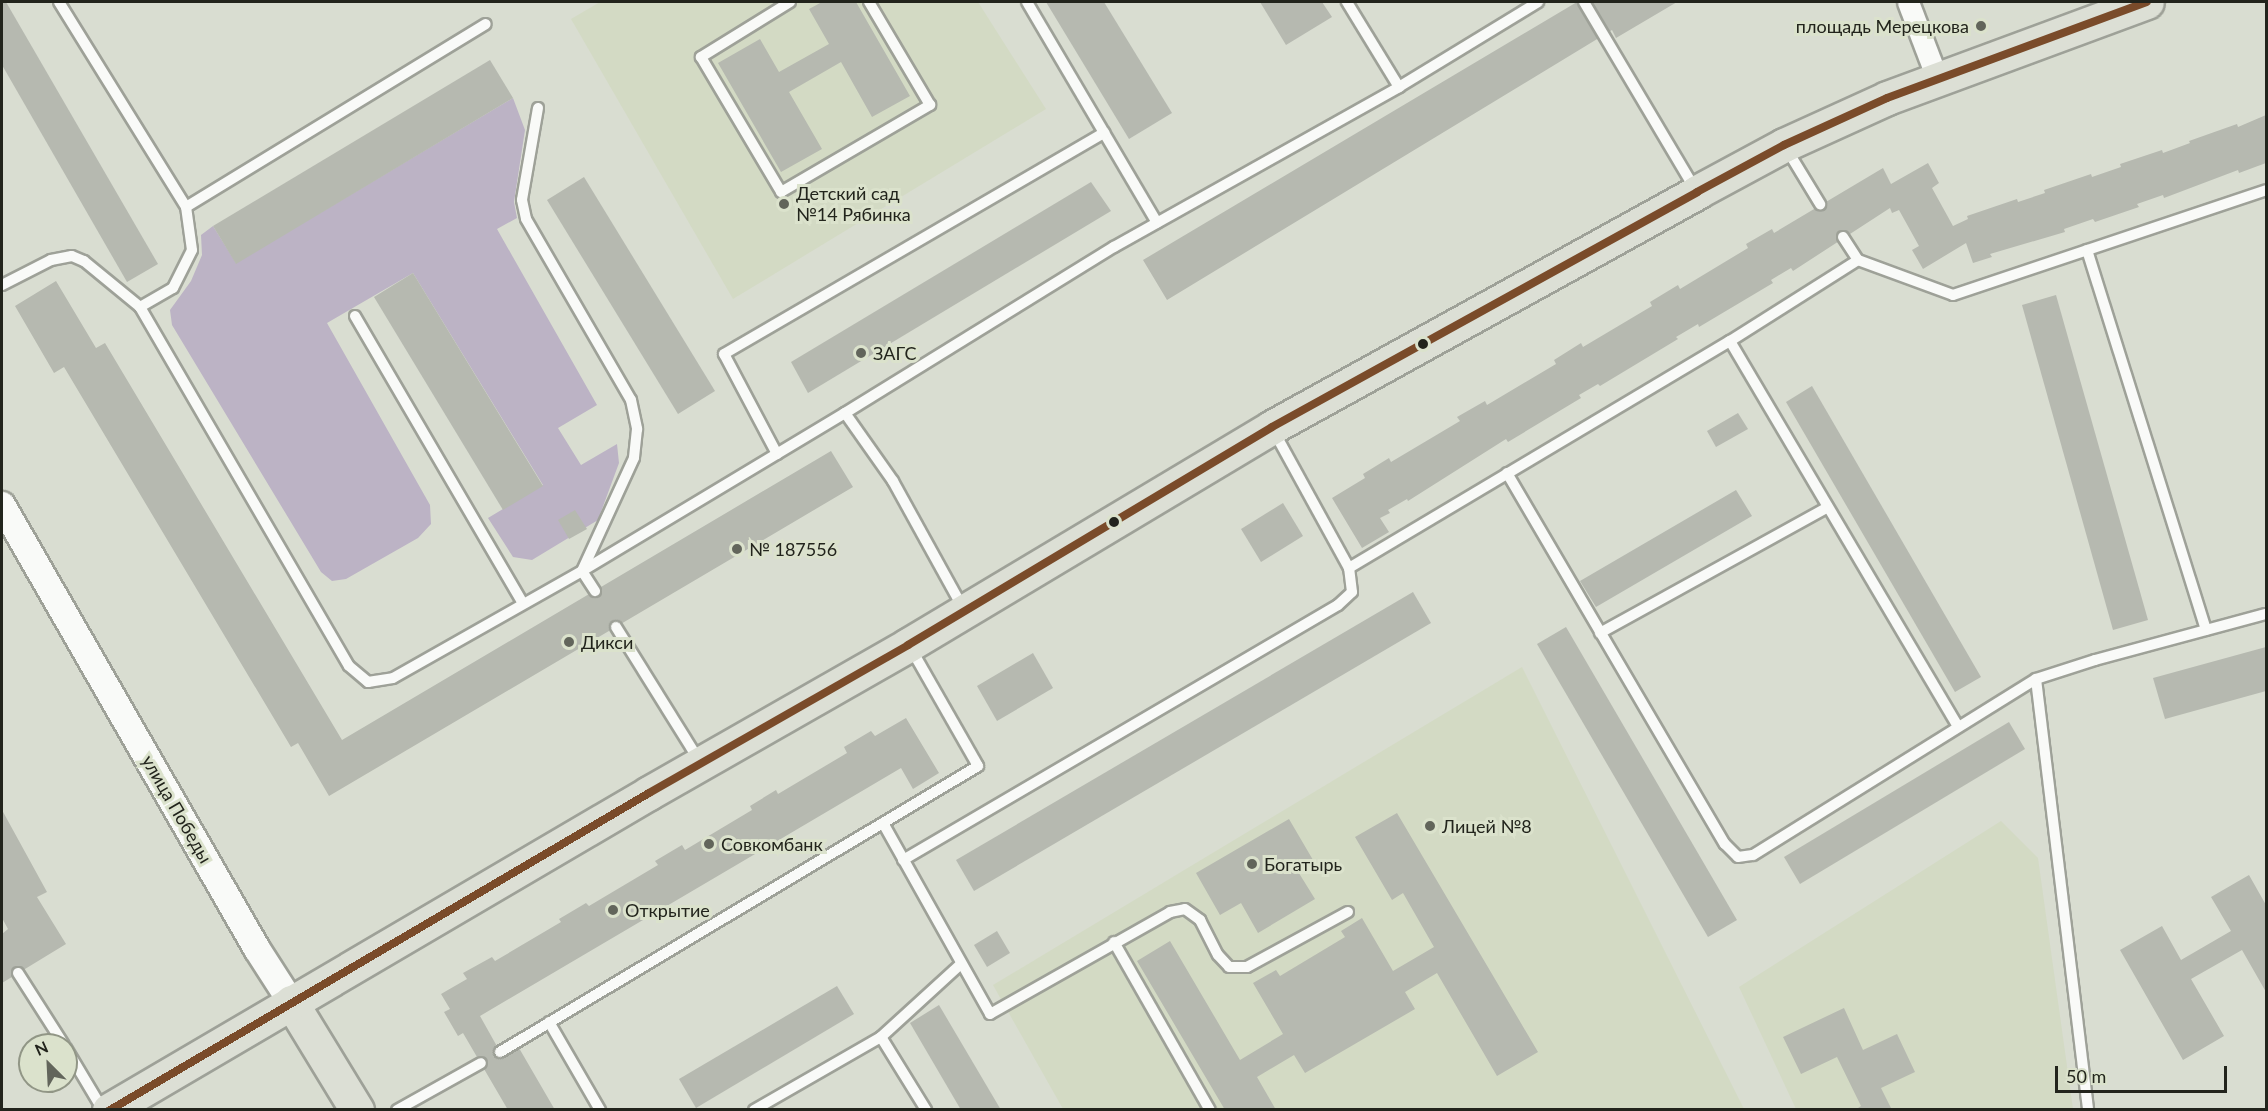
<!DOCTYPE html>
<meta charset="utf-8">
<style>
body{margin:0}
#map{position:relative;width:2268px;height:1111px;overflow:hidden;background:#d9ddd1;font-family:Lato,sans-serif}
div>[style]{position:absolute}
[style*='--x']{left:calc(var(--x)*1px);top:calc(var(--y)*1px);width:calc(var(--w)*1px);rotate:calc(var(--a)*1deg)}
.built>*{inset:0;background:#d3dac4}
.forest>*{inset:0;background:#bcb3c5}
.building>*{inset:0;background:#b6b9b0}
.roads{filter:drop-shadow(2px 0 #9ea198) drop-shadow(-2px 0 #9ea198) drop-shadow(0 2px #9ea198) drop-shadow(0 -2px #9ea198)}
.service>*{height:10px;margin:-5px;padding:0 5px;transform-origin:5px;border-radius:5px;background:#f9faf8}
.minor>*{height:21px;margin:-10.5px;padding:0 10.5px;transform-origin:10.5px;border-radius:10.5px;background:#f9faf8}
.tertiary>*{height:26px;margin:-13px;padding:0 13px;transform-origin:13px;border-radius:13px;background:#f9faf8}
.primary>*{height:33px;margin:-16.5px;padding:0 16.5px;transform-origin:16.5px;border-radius:16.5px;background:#dcdfd5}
.bus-1>*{height:8px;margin:-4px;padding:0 4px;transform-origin:4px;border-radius:4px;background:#7a4b2a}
.dots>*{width:16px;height:16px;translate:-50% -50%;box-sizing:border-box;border:3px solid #dbe2cc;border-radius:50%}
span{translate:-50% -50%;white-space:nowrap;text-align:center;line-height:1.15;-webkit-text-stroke:6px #dbe2cc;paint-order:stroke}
.poi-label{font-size:18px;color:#22241c}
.right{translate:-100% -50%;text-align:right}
.left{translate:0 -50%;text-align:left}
.street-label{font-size:18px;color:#22241c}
.frame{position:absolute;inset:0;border:3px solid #22241c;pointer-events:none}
.north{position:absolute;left:18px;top:1033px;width:60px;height:60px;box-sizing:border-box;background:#dbe2cc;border:2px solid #919686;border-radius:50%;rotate:336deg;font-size:16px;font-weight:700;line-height:24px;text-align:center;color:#22241c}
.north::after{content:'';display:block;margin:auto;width:21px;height:27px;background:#62655b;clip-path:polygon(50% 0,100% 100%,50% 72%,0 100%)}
.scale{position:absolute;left:2055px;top:1066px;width:172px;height:27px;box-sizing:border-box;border:3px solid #22241c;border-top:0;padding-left:8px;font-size:18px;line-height:21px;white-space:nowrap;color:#22241c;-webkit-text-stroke:4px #dbe2cc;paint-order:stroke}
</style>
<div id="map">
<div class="built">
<i style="clip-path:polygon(600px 2px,978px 2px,1046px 109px,733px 299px,571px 19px)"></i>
<i style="clip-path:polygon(1522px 667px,1744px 1109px,1063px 1109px,993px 985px)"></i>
<i style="clip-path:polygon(2001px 821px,2038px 858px,2073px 1109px,1796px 1109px,1739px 987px)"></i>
</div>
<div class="forest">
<i style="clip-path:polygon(513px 98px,525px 130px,514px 202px,517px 218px,497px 229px,597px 405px,558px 428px,581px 465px,617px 444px,619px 463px,598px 520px,532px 560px,513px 557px,488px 518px,543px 485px,413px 273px,327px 323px,430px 505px,431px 524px,418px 538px,346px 579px,332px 581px,321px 572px,172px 325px,170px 310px,191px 281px,202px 255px,201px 235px,213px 226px,236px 263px)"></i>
</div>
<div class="building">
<i style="clip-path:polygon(2px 2px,6px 2px,158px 264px,127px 282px,2px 65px)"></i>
<i style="clip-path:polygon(822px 2px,856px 2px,910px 96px,872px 117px,841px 62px,789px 92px,822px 149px,781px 172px,718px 63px,760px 39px,779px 72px,829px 44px,809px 9px)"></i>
<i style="clip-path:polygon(1046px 2px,1104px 2px,1172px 113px,1129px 139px)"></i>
<i style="clip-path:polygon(1260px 2px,1322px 2px,1332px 17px,1286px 45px)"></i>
<i style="clip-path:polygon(1577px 2px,1677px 2px,1616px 38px,1612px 30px,1167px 300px,1143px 260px)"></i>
<i style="clip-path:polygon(490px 60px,513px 98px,236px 264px,213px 226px)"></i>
<i style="clip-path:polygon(2266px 115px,2266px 163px,2239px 173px,2238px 170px,2164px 198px,2163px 195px,2137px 204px,2139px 207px,2095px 222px,2093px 219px,2064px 229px,2065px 232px,1990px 254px,1992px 257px,1973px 263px,1966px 243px,1923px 269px,1912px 250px,1919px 246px,1899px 210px,1892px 213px,1890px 208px,1793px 271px,1791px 268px,1771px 280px,1773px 283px,1699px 327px,1698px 324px,1676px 337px,1678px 339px,1600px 386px,1598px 384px,1579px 395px,1581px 398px,1508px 442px,1506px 439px,1408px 501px,1407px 499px,1388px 510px,1390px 513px,1380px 518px,1389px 532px,1362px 548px,1332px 498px,1365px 478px,1363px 474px,1389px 458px,1391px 462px,1460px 421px,1457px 417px,1485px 401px,1487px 405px,1556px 364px,1554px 360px,1581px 343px,1583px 347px,1652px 306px,1650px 302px,1678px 285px,1680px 289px,1748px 248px,1746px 244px,1772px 229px,1774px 233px,1883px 168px,1891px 184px,1928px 163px,1939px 183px,1932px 188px,1953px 226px,1968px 219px,1967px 216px,2017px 199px,2018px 202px,2045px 193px,2044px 190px,2091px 174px,2092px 177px,2121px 167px,2120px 164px,2162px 150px,2163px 153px,2190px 143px,2189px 141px,2237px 124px,2238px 127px)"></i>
<i style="clip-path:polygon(584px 177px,715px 391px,678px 414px,547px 200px)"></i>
<i style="clip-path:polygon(1091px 182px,1111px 211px,808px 393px,791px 362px)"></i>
<i style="clip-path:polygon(413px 273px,543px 486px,503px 510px,374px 297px)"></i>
<i style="clip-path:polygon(56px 281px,96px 348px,105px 343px,342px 740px,831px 451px,853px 487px,329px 796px,298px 743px,291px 747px,64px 367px,54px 373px,15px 306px)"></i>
<i style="clip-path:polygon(2056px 295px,2148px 620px,2113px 630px,2022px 305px)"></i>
<i style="clip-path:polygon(1812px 386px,1981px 677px,1955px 692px,1786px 402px)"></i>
<i style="clip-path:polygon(1738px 413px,1748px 429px,1716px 447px,1707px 431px)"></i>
<i style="clip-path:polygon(1736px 490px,1752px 516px,1596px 607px,1580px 581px)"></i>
<i style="clip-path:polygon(1283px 503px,1303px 536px,1261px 562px,1241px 529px)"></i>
<i style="clip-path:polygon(575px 510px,587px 529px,569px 539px,558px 520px)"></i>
<i style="clip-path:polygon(1413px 592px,1431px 623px,974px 891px,956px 860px)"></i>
<i style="clip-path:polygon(1566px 627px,1737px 920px,1708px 937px,1537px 644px)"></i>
<i style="clip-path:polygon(2266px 647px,2266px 691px,2165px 719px,2153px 678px)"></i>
<i style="clip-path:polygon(1033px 653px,1053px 688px,997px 721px,977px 686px)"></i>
<i style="clip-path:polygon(906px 718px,939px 773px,913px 789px,901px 768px,480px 1016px,503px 1057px,519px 1048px,555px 1110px,508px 1110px,463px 1033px,458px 1036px,444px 1012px,450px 1009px,441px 994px,467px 979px,463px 973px,492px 957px,495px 961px,561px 922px,559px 919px,586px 903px,589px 906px,658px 865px,655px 861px,682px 845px,685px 850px,752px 810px,750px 806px,776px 790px,778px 794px,847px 753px,844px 747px,871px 731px,875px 736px)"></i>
<i style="clip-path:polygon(2009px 722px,2025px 749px,1800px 884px,1784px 857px)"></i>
<i style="clip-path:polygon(2px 810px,47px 892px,37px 897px,66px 944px,2px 983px,2px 934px,8px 929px,2px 918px)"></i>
<i style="clip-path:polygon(1397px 813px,1538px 1052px,1497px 1076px,1437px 973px,1405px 992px,1415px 1009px,1305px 1073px,1294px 1055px,1257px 1077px,1276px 1110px,1225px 1110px,1137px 961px,1170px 941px,1240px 1060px,1283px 1034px,1253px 983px,1276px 970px,1280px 976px,1345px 937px,1341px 931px,1362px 918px,1393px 971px,1434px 947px,1403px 893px,1392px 900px,1355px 837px)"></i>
<i style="clip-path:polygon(1289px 819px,1313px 860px,1297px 870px,1315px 899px,1258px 933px,1241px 903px,1220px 915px,1196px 873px)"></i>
<i style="clip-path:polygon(2249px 875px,2266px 905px,2266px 992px,2242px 950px,2191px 979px,2224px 1036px,2183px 1060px,2120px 950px,2162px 926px,2181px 960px,2231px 931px,2211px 897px)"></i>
<i style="clip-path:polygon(997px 931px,1010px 953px,987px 967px,974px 945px)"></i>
<i style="clip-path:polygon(837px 986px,854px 1014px,696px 1108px,679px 1079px)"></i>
<i style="clip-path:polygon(939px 1005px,1001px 1110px,961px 1110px,910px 1023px)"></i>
<i style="clip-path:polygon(1844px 1008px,1863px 1050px,1897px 1034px,1915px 1072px,1881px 1088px,1892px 1110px,1855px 1110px,1861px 1106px,1837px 1057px,1801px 1074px,1783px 1037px)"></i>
</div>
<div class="roads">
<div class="service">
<i style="--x:59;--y:2;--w:241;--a:58.2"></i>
<i style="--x:186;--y:207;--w:351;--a:-31.4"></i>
<i style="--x:790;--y:2;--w:105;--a:148.3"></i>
<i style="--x:701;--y:57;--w:157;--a:59.3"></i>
<i style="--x:781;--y:192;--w:173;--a:-30.3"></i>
<i style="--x:930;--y:105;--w:120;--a:-120.6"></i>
<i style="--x:1027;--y:2;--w:256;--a:59.5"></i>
<i style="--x:1584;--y:2;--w:217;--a:59.3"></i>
<i style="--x:1399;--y:87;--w:163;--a:-31.4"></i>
<i style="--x:538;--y:108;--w:93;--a:99.9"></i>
<i style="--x:522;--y:200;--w:19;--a:78"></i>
<i style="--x:526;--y:219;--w:209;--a:59.9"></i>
<i style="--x:631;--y:400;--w:30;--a:78"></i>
<i style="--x:637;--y:429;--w:29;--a:96"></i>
<i style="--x:634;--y:458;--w:124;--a:114.7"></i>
<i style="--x:582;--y:571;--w:24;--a:57"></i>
<i style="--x:1786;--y:148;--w:66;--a:58.7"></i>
<i style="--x:1843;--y:237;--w:27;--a:57"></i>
<i style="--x:1858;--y:260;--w:101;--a:20.2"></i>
<i style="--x:1953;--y:295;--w:330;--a:-18.5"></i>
<i style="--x:2087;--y:250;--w:398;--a:72.6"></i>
<i style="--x:2;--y:285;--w:55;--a:-27"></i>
<i style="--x:51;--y:260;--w:21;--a:-11"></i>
<i style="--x:72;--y:256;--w:13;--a:23"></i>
<i style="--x:84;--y:261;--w:72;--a:39.4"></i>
<i style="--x:140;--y:307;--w:415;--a:59.8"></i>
<i style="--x:349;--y:666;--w:25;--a:40"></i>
<i style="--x:368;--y:682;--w:25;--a:-9"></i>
<i style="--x:393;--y:678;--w:217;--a:-29.5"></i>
<i style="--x:582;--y:571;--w:307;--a:-31"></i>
<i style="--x:140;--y:307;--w:38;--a:-30"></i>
<i style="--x:173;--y:288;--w:42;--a:-63.4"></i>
<i style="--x:192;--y:250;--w:43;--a:-97.9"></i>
<i style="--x:355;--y:316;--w:333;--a:59.7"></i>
<i style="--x:1730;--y:341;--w:448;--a:59.4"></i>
<i style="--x:777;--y:454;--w:113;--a:-117.9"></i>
<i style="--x:724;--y:354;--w:440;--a:-30.2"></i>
<i style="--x:1507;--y:473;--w:430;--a:59.6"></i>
<i style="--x:1725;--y:844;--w:18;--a:45"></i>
<i style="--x:1738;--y:857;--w:15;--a:-8"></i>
<i style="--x:1753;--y:855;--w:333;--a:-31.9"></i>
<i style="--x:2036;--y:679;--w:62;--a:-17.9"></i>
<i style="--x:2095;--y:660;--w:177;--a:-15.1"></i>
<i style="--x:1349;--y:568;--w:443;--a:-30.8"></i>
<i style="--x:1730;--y:341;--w:151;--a:-32.3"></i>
<i style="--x:963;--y:608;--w:145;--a:-118.9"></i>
<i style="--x:893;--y:481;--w:83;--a:-125.2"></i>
<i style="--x:845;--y:413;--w:316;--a:-31.7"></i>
<i style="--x:1114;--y:247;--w:327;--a:-29.3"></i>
<i style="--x:1399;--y:87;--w:100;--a:-121.5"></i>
<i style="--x:616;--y:627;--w:159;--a:58.1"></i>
<i style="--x:1600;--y:633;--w:260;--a:-28.9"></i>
<i style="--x:2036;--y:679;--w:434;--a:83.1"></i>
<i style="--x:883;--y:823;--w:219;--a:60.7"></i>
<i style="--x:990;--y:1014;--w:207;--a:-29.5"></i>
<i style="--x:1170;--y:912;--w:15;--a:-11"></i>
<i style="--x:1185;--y:909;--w:19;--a:36"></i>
<i style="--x:1200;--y:920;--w:39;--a:63"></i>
<i style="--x:1218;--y:955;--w:16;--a:47"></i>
<i style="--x:1229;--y:967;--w:18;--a:0"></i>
<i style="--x:1247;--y:967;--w:115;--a:-28.6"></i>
<i style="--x:903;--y:860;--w:504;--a:-30.38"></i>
<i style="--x:1338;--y:605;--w:19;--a:-43"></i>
<i style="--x:1352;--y:592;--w:24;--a:-97"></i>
<i style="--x:1349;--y:568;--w:158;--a:-118.8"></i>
<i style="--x:1114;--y:942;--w:193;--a:60.3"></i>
<i style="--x:18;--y:973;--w:85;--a:57.4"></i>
<i style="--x:549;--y:1022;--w:102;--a:59.9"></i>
<i style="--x:881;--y:1037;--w:108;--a:-42.4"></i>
<i style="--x:66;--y:1048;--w:72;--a:59.2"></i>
<i style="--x:500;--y:1052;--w:557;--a:-30.89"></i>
<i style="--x:978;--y:766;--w:137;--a:-119.7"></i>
<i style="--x:397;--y:1110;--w:96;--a:-29.2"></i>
<i style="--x:754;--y:1110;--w:146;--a:-29.9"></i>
<i style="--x:881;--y:1037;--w:86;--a:58.3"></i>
</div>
<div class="minor">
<i style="--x:1908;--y:2;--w:81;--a:69.1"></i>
</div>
<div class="tertiary">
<i style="--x:2;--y:505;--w:512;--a:60.13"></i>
<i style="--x:257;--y:949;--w:63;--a:57.3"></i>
</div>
<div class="primary">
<i style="--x:291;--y:1002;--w:127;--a:58.6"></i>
<i style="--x:109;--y:1110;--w:626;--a:-30.41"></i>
<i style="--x:649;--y:793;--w:298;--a:-29.7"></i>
<i style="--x:908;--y:645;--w:424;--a:-30.9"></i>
<i style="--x:1272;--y:427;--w:486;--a:-28.9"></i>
<i style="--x:1697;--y:192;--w:99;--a:-28.4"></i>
<i style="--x:1784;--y:145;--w:113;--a:-24.5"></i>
<i style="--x:1887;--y:98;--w:277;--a:-20.3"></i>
</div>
</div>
<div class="bus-1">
<i style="--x:110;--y:1110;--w:625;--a:-30.46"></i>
<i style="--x:649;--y:793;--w:298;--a:-29.7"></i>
<i style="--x:908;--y:645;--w:424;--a:-30.9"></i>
<i style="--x:1272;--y:427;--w:486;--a:-28.9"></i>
<i style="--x:1697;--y:192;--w:99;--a:-28.4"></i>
<i style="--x:1784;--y:145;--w:113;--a:-24.5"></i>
<i style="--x:1887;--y:98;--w:277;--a:-20.3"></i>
</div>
<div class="dots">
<i style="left:1981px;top:26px;background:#62655b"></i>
<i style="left:784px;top:204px;background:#62655b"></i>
<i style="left:1423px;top:344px;background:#22241c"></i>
<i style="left:861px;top:353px;background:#62655b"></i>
<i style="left:1114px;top:522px;background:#22241c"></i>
<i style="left:737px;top:549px;background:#62655b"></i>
<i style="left:569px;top:642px;background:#62655b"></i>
<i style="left:1430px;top:826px;background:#62655b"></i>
<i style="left:709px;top:844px;background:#62655b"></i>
<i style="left:1252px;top:864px;background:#62655b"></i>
<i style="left:613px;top:910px;background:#62655b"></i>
</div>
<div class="poi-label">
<span class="right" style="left:1969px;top:26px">площадь Мерецкова</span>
<span class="left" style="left:796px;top:204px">Детский сад<br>№14 Рябинка</span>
<span class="left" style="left:873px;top:353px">ЗАГС</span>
<span class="left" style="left:749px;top:549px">№ 187556</span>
<span class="left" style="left:581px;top:642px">Дикси</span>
<span class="left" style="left:1442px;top:826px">Лицей №8</span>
<span class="left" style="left:721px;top:844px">Совкомбанк</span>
<span class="left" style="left:1264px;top:864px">Богатырь</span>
<span class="left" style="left:625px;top:910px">Открытие</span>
</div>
<div class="street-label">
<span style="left:177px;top:809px;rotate:60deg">улица Победы</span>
</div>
<div class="frame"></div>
<div class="north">N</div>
<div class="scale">50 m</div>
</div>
